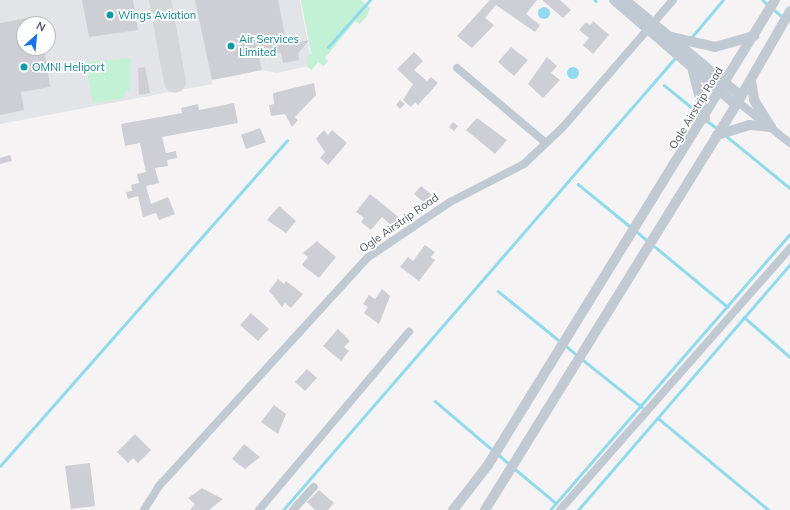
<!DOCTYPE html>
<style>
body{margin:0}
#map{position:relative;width:790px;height:510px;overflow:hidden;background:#f5f3f3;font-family:Mulish,sans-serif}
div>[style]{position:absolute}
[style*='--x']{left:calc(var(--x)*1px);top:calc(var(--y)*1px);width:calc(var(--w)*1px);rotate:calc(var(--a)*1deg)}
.airport>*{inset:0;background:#e2e4e7}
.green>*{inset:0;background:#c3f1d5}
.water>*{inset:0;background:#90daee}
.round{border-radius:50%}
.stream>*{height:2.5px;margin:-1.25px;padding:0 1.25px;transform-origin:1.25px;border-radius:1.25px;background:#90daee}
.taxiway>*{height:22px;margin:-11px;padding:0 11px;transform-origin:11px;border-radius:11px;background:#d5d6d8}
.building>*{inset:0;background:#cdcfd5}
.minor>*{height:8px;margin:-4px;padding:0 4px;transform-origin:4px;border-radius:4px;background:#c1cad2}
.tertiary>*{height:10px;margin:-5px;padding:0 5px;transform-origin:5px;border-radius:5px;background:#c1cad2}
.dots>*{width:11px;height:11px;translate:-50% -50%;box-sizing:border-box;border:2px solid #fff;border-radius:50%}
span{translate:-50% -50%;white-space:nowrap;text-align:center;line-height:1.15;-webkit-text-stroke:3.5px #fff;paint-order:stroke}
.culture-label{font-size:11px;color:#0d838f}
.left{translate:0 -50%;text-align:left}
.street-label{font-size:11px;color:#4a5661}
.north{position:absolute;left:16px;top:16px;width:40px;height:40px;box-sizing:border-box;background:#fff;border:1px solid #b7bbc0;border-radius:50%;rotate:27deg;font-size:11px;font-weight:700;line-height:16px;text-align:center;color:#4a5661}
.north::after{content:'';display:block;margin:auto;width:14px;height:18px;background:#1a73e8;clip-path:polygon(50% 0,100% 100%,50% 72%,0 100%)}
</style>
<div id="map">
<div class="airport">
<i style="clip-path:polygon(evenodd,0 0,300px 0,310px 54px,307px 56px,308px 66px,277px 73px,262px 70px,212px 80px,212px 84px,0 124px,0 0,24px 24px,48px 24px,48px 48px,24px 48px,24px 24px)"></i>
</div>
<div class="green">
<i style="clip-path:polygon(301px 0,361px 0,370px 8px,367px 16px,360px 24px,355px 21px,325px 58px,328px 61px,324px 66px,318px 62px,312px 70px,307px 67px,307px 56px,311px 54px)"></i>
<i style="clip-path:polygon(131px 58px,130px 90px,125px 91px,125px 98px,93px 103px,85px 62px)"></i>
</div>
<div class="water">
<i class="round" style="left:538px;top:7px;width:12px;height:12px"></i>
<i class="round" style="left:567px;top:67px;width:12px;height:12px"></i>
</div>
<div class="stream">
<i style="--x:595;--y:0;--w:1;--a:45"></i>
<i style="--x:763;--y:0;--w:7;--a:45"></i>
<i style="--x:772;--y:8;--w:16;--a:40"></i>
<i style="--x:690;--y:39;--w:51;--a:-49.8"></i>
<i style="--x:328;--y:47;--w:63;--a:-48.2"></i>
<i style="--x:664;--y:85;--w:48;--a:39"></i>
<i style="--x:706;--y:120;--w:15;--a:37"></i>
<i style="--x:725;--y:135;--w:84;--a:39.2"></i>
<i style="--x:578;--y:184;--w:70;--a:39.2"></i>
<i style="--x:636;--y:231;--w:17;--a:40"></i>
<i style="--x:653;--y:245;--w:97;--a:39.6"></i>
<i style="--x:498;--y:291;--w:81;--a:39"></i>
<i style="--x:744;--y:317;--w:61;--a:41"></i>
<i style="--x:565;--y:345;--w:17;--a:40"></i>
<i style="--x:582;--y:359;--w:77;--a:38.7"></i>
<i style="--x:435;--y:401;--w:77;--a:40.3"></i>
<i style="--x:658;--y:418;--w:144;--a:39.7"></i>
<i style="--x:498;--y:454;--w:15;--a:42"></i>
<i style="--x:0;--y:466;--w:434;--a:-48.6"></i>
<i style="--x:515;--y:469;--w:53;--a:39.7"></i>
<i style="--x:283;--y:510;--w:600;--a:-49.06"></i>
<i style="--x:550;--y:510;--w:366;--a:-49"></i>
<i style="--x:578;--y:510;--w:325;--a:-49.2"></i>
</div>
<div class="taxiway">
<i style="--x:160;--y:0;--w:83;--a:79.6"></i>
</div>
<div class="building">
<i style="clip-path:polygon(82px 0,133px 0,138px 30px,89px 37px)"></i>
<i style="clip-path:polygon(195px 0,278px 0,287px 45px,309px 40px,298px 54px,299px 60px,283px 63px,281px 53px,259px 58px,262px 70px,212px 80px)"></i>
<i style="clip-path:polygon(490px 0,537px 0,526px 14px,540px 25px,535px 32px,496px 5px,485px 18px,494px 25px,472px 48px,457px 36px)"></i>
<i style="clip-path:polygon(542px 0,560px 0,571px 10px,563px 18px)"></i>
<i style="clip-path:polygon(38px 16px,39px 24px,24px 24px,24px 48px,44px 48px,50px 87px,21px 92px,24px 110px,0 115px,0 23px)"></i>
<i style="clip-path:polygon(593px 21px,609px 35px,593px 54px,583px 45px,589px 38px,579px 30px,586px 22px,590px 25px)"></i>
<i style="clip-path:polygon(511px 47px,528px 60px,514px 76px,498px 62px)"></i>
<i style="clip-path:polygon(414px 52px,423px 61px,414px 70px,427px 81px,431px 77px,438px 83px,418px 105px,415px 102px,411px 107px,403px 100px,413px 84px,397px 69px)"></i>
<i style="clip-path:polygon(547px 57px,557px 66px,551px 73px,560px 80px,543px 98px,528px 84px)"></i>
<i style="clip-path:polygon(145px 67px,150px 93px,139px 95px,138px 68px)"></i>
<i style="clip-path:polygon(314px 83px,316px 95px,295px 117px,298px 120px,292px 127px,285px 114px,271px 116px,269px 105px,274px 104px,273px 93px)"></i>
<i style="clip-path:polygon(400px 100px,405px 104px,400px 109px,396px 105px)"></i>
<i style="clip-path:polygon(234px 103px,238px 123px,162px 137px,166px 153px,176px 151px,177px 158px,167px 160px,168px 166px,155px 168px,159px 183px,146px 186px,151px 204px,168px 197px,175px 214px,159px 220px,156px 213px,143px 217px,138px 196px,128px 199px,126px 192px,132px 191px,131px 185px,139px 183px,137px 174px,146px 172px,140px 143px,125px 146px,121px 124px,182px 113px,181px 108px,198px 104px,199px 110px)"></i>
<i style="clip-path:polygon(477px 118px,507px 140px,495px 154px,466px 130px)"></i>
<i style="clip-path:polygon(453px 122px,458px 126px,454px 131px,449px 127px)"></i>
<i style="clip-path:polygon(260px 128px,266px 142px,246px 149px,241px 135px)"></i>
<i style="clip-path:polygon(324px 130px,328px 135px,332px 130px,347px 143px,328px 165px,320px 158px,325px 152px,316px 139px)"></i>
<i style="clip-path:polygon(10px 155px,12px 161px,0 164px,0 158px)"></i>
<i style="clip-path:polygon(421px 186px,432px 195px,425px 203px,414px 194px)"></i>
<i style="clip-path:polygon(370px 194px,400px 218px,393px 227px,382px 217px,371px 230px,361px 222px,364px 218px,356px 212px)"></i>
<i style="clip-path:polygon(279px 206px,296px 221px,286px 233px,267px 220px)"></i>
<i style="clip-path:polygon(317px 241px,336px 257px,319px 278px,302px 265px,308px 257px,303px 253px)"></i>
<i style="clip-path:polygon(425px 245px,435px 252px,431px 257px,435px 260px,419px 281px,400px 267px,408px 257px,413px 261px)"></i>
<i style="clip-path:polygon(278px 279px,284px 284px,286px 281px,303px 294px,291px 308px,285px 303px,282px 307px,269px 291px)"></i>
<i style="clip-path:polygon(382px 289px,390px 296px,379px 324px,364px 313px,368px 307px,363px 304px,369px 295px,375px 299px)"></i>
<i style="clip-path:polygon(251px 313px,269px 329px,258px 341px,240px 325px)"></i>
<i style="clip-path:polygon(338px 329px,350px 341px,344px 347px,349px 351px,341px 361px,323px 346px)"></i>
<i style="clip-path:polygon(307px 369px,317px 378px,305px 391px,295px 382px)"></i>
<i style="clip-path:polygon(274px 405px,286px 414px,278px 434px,261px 422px)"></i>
<i style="clip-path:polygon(135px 434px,151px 450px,138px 463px,133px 458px,128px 463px,117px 452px)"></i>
<i style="clip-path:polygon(244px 444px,260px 457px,245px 469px,232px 459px)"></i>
<i style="clip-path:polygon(90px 463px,95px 506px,71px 509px,65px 466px)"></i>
<i style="clip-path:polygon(202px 488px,223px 499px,209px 510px,190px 510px,195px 504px,188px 498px)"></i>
<i style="clip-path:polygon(319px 490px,334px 503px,328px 510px,315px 510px,307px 502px)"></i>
</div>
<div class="minor">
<i style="--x:457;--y:68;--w:116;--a:40.1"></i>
<i style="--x:738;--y:102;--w:66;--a:38.3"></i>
<i style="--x:144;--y:510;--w:28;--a:-58"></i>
<i style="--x:159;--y:486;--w:309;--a:-47.6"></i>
<i style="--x:367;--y:258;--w:100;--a:-34"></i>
<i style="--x:450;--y:202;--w:83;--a:-27.2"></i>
<i style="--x:524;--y:164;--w:54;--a:-43.5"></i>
<i style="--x:563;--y:127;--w:168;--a:-49.1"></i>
<i style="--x:259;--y:510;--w:233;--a:-49.9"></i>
<i style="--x:293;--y:510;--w:31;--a:-48"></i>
<i style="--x:560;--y:510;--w:349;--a:-48.7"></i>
</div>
<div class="tertiary">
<i style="--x:614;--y:0;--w:161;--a:40.7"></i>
<i style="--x:625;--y:0;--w:151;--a:39.6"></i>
<i style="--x:671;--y:37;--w:45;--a:12.8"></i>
<i style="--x:715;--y:47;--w:41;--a:-15.8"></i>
<i style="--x:693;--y:71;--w:49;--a:75.7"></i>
<i style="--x:751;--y:80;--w:20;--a:81"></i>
<i style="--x:754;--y:100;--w:32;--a:58"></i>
<i style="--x:717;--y:135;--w:34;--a:-17"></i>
<i style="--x:749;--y:125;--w:22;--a:5"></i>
<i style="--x:453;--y:510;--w:57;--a:-52.1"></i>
<i style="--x:488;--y:465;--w:546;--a:-58.32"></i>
<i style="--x:485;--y:510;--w:476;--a:-58.2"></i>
<i style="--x:736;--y:105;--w:108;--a:-60.1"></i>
</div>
<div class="dots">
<i style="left:110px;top:15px;background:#0f9aa8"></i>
<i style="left:231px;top:46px;background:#0f9aa8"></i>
<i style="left:24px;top:67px;background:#0f9aa8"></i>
</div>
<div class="culture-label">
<span class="left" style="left:118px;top:15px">Wings Aviation</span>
<span class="left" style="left:239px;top:46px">Air Services<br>Limited</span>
<span class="left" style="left:32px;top:67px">OMNI Heliport</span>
</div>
<div class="street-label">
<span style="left:696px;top:108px;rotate:-59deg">Ogle Airstrip Road</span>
<span style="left:399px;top:223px;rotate:-35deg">Ogle Airstrip Road</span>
</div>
<div class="north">N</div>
</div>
